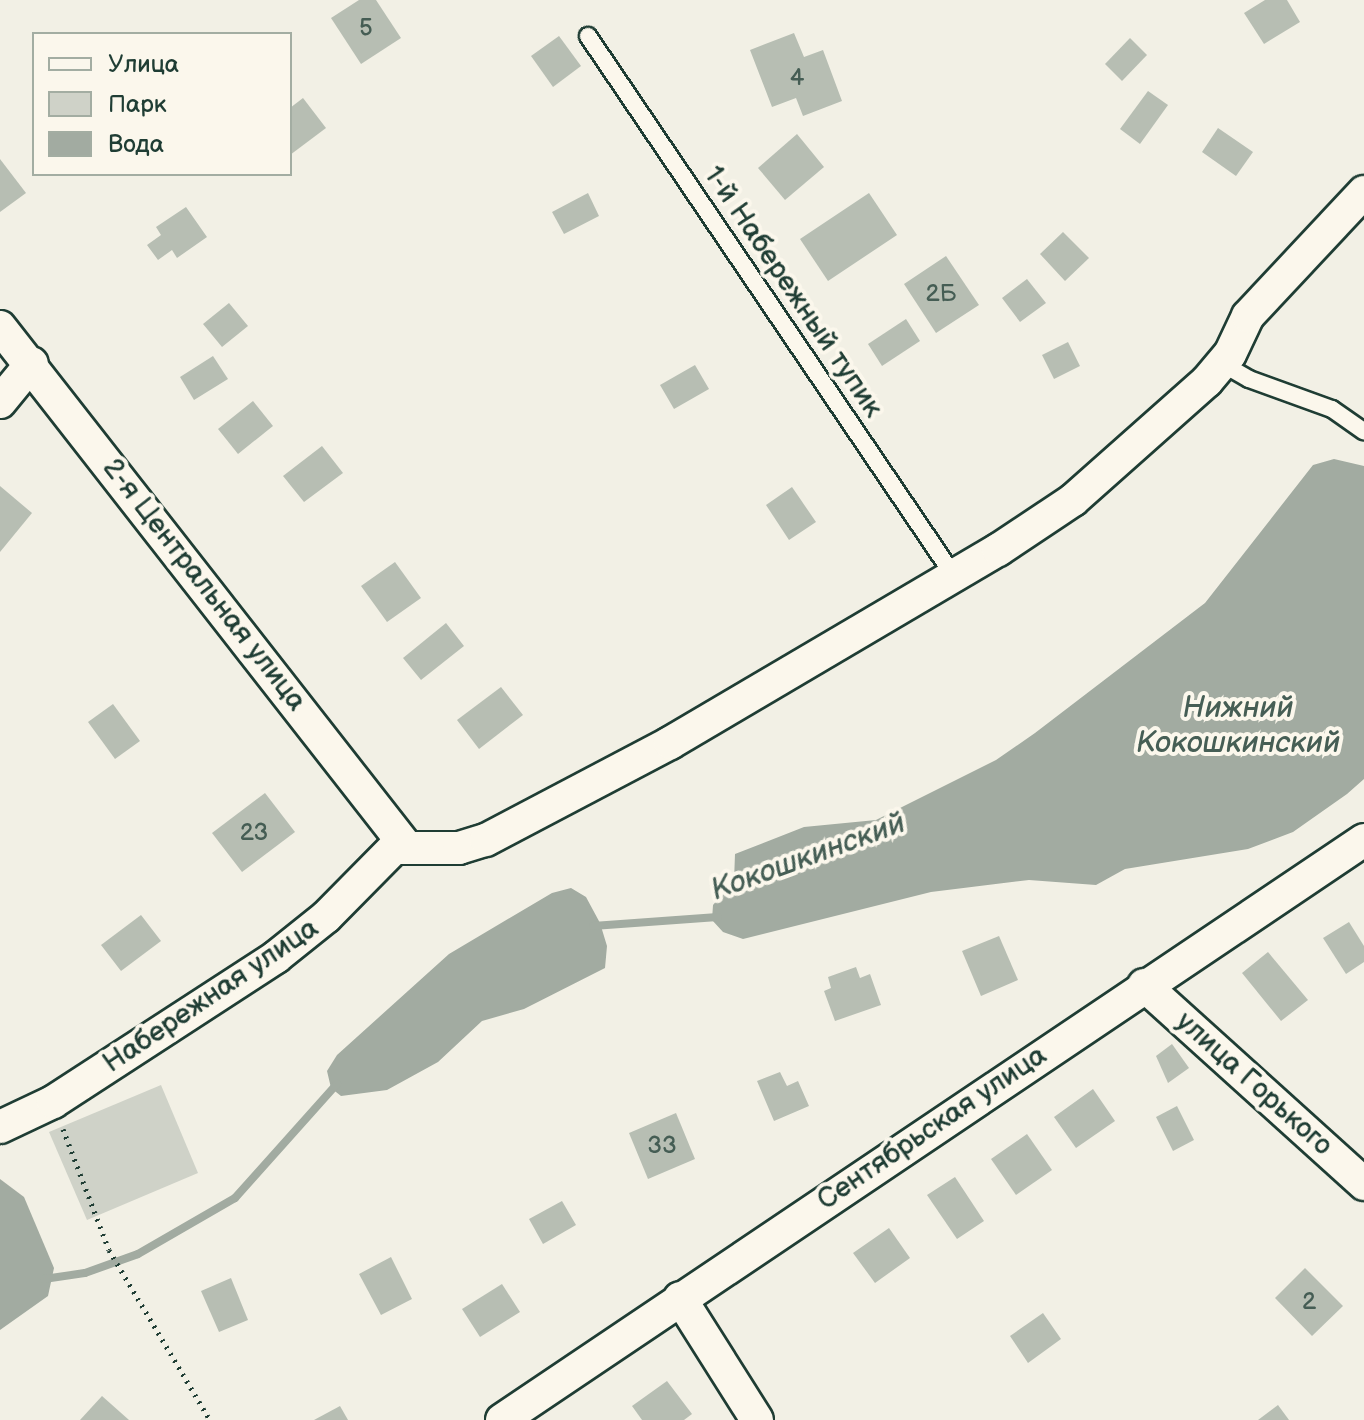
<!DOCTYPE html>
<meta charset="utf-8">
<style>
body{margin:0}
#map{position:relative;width:1364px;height:1420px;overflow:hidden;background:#f2f0e5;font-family:"Balsamiq Sans",sans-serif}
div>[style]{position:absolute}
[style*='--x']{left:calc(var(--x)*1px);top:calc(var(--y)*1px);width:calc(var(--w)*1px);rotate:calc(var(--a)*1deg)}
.green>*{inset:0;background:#cfd2c8}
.water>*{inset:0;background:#a2aba1}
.stream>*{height:8px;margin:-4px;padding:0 4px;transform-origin:4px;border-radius:4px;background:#a2aba1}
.building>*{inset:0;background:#b7beb3}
.path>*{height:5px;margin-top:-2.5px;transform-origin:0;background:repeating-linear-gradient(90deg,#1f3d34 0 2px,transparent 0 8px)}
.roads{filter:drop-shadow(2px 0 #1f3d34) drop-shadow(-2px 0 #1f3d34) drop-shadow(0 2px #1f3d34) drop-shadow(0 -2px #1f3d34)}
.lane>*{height:16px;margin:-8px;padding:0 8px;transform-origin:8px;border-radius:8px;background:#fbf7ec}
.street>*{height:32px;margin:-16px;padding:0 16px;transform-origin:16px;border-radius:16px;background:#fbf7ec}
span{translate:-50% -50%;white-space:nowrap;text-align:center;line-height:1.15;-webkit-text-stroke:8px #fbf7ec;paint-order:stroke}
.number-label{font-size:24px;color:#455d54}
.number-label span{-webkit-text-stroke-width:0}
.street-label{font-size:28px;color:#1f3d34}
.water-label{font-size:30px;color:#465e55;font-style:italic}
.legend{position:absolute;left:32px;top:32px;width:260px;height:144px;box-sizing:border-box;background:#fbf7ec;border:2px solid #a3ada2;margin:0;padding:10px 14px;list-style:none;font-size:24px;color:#1f3d34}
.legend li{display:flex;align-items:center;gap:16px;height:40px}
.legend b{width:40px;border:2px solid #a3ada2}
</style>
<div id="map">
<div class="green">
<i style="clip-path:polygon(161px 1085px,198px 1173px,87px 1220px,49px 1132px)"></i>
</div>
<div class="water">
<i style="clip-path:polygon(1334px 459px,1364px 466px,1364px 779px,1347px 794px,1293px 832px,1248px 849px,1125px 869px,1096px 885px,1029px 880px,931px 892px,743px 939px,723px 932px,712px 920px,713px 905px,734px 881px,735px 854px,804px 827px,876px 820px,996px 760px,1035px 733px,1205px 603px,1313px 465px)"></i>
<i style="clip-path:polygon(571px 888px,586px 897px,600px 923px,607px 946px,605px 968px,524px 1009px,482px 1021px,438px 1062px,387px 1090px,341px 1096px,331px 1088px,327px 1071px,337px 1055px,449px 954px,552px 893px)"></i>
<i style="clip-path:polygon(0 1179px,24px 1197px,54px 1268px,48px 1296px,0 1330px)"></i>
</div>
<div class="stream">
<i style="--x:593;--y:926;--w:125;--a:-4.1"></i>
<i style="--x:44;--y:1279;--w:41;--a:-8.3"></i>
<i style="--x:85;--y:1273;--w:56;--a:-19.7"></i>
<i style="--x:138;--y:1254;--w:112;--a:-30"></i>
<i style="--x:235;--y:1198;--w:153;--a:-48.2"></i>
</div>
<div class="building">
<i style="clip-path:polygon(359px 0,376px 0,401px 38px,361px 64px,331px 18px)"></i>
<i style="clip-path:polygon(1265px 0,1287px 0,1300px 22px,1264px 44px,1244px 13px)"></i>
<i style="clip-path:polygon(794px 33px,804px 57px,823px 50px,842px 101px,803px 116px,796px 98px,772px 107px,750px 50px)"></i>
<i style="clip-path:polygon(559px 36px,581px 66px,553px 87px,531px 56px)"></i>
<i style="clip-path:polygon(1130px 38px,1147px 55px,1122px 81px,1105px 64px)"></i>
<i style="clip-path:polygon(1148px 91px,1168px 105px,1140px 144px,1120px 129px)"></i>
<i style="clip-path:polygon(303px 98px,326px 128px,290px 155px,290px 108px)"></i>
<i style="clip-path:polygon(1218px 128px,1253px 152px,1236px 176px,1202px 152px)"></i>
<i style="clip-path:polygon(797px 134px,824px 167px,785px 200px,758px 168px)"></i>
<i style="clip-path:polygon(0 159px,26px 193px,0 212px)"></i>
<i style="clip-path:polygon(588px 193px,599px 216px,564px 234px,552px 212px)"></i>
<i style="clip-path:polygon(869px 193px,897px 235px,828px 281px,800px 239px)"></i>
<i style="clip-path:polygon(186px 207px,207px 237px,177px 258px,172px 250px,158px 260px,147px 245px,161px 235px,156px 227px)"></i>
<i style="clip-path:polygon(1063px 232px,1089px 258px,1065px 281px,1040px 254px)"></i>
<i style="clip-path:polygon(946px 256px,979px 305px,936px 333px,904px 284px)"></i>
<i style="clip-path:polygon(1027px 279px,1046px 303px,1020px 322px,1002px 298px)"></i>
<i style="clip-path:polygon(229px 303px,248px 326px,222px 347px,203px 324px)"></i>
<i style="clip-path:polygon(906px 319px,920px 341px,882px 366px,868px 344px)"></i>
<i style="clip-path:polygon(1068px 342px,1080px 366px,1054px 379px,1042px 355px)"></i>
<i style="clip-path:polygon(213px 356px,228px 379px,194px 400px,180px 377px)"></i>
<i style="clip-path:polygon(695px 365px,709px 389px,674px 409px,660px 385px)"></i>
<i style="clip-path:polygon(253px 401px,273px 426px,238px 454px,218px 429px)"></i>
<i style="clip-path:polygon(322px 446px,343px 473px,304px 502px,283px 476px)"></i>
<i style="clip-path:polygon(0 486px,32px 513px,0 552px)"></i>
<i style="clip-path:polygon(792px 487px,816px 522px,789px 540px,766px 505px)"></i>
<i style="clip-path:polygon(395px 562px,421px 598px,387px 622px,361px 586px)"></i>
<i style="clip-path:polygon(446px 623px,464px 646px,421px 680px,403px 658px)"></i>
<i style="clip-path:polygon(501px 687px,523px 715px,479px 749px,457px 720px)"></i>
<i style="clip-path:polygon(113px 704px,140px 741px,115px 759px,88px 722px)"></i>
<i style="clip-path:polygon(265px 793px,295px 832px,242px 872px,212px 833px)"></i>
<i style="clip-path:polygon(141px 915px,161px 941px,121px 971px,101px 945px)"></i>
<i style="clip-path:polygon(1349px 922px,1364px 946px,1364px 962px,1346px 974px,1323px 938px)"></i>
<i style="clip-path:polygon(999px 936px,1018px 980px,981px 996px,962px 951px)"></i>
<i style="clip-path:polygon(1268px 952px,1308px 1000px,1281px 1021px,1242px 973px)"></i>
<i style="clip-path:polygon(856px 967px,860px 978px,870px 974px,881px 1005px,835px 1021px,824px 991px,831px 988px,828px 977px)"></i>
<i style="clip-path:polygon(1172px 1044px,1189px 1068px,1168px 1083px,1156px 1056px)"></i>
<i style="clip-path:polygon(780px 1072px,787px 1086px,798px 1081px,809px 1106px,774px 1121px,757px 1081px)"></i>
<i style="clip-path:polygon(1093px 1089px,1115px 1121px,1076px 1148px,1054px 1117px)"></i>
<i style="clip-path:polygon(1177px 1106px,1194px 1140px,1173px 1151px,1156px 1117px)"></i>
<i style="clip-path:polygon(676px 1113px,695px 1159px,648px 1179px,629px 1133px)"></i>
<i style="clip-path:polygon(1027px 1134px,1052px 1170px,1016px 1195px,991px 1159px)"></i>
<i style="clip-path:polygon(955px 1177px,984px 1221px,957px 1239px,927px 1195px)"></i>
<i style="clip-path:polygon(562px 1201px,576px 1225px,543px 1244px,529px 1219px)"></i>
<i style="clip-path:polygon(889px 1228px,910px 1258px,875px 1283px,853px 1253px)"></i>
<i style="clip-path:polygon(391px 1257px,412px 1299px,381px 1315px,359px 1274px)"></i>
<i style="clip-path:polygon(1305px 1268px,1343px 1306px,1312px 1336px,1275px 1298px)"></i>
<i style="clip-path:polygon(231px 1278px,248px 1320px,219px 1332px,201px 1291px)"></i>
<i style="clip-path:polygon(502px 1284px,520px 1312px,480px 1337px,462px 1309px)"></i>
<i style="clip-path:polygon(1043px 1313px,1061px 1339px,1028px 1363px,1010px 1336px)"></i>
<i style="clip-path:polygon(667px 1381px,692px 1414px,684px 1420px,642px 1420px,632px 1406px)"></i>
<i style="clip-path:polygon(102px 1396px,129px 1420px,80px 1420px)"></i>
<i style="clip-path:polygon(1278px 1405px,1289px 1420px,1258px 1420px)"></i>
<i style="clip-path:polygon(340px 1406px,348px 1420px,314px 1420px)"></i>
</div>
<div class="path">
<i style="--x:63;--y:1129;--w:129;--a:69.2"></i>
<i style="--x:109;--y:1250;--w:198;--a:59.3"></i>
</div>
<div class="roads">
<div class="lane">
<i style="--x:588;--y:36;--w:652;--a:55.87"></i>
<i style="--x:1223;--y:364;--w:30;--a:30"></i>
<i style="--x:1249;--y:379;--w:88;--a:19.9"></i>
<i style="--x:1332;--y:409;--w:39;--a:35"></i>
</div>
<div class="street">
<i style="--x:0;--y:327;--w:658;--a:51.98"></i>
<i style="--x:0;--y:402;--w:50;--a:-50.6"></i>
<i style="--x:1144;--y:985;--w:297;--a:42.1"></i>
<i style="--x:0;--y:1127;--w:59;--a:-25.3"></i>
<i style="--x:53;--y:1102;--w:266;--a:-33"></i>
<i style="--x:276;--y:957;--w:64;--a:-38.7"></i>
<i style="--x:326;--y:917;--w:97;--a:-45.4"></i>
<i style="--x:394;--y:848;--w:65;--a:0"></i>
<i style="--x:459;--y:848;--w:28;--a:-17"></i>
<i style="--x:486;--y:840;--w:208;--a:-27.8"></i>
<i style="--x:670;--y:743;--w:381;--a:-30.5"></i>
<i style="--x:998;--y:550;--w:90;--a:-33.7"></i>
<i style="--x:1073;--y:500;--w:179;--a:-41.6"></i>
<i style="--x:1207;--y:381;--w:35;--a:-50"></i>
<i style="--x:1230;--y:354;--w:42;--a:-64.7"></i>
<i style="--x:1248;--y:316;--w:170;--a:-46.9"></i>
<i style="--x:680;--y:1298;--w:144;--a:57.7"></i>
<i style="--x:502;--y:1420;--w:1039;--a:-33.93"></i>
</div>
</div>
<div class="number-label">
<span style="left:366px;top:28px">5</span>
<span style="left:797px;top:78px">4</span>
<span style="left:941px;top:294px">2Б</span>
<span style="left:254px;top:833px">23</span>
<span style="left:662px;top:1146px">33</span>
<span style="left:1309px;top:1302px">2</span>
</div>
<div class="street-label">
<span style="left:793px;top:292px;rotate:56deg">1-й Набережный тупик</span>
<span style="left:204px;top:585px;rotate:52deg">2-я Центральная улица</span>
<span style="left:211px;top:996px;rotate:-34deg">Набережная улица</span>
<span style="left:1254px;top:1084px;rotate:42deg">улица Горького</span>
<span style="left:932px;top:1128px;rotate:-34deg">Сентябрьская улица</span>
</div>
<div class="water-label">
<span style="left:1238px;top:725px">Нижний<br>Кокошкинский</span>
<span style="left:808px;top:857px;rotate:-20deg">Кокошкинский</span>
</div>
<ul class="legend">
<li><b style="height:10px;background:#fbf7ec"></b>Улица</li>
<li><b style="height:22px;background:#cfd2c8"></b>Парк</li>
<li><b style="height:22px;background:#a2aba1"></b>Вода</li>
</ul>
</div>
